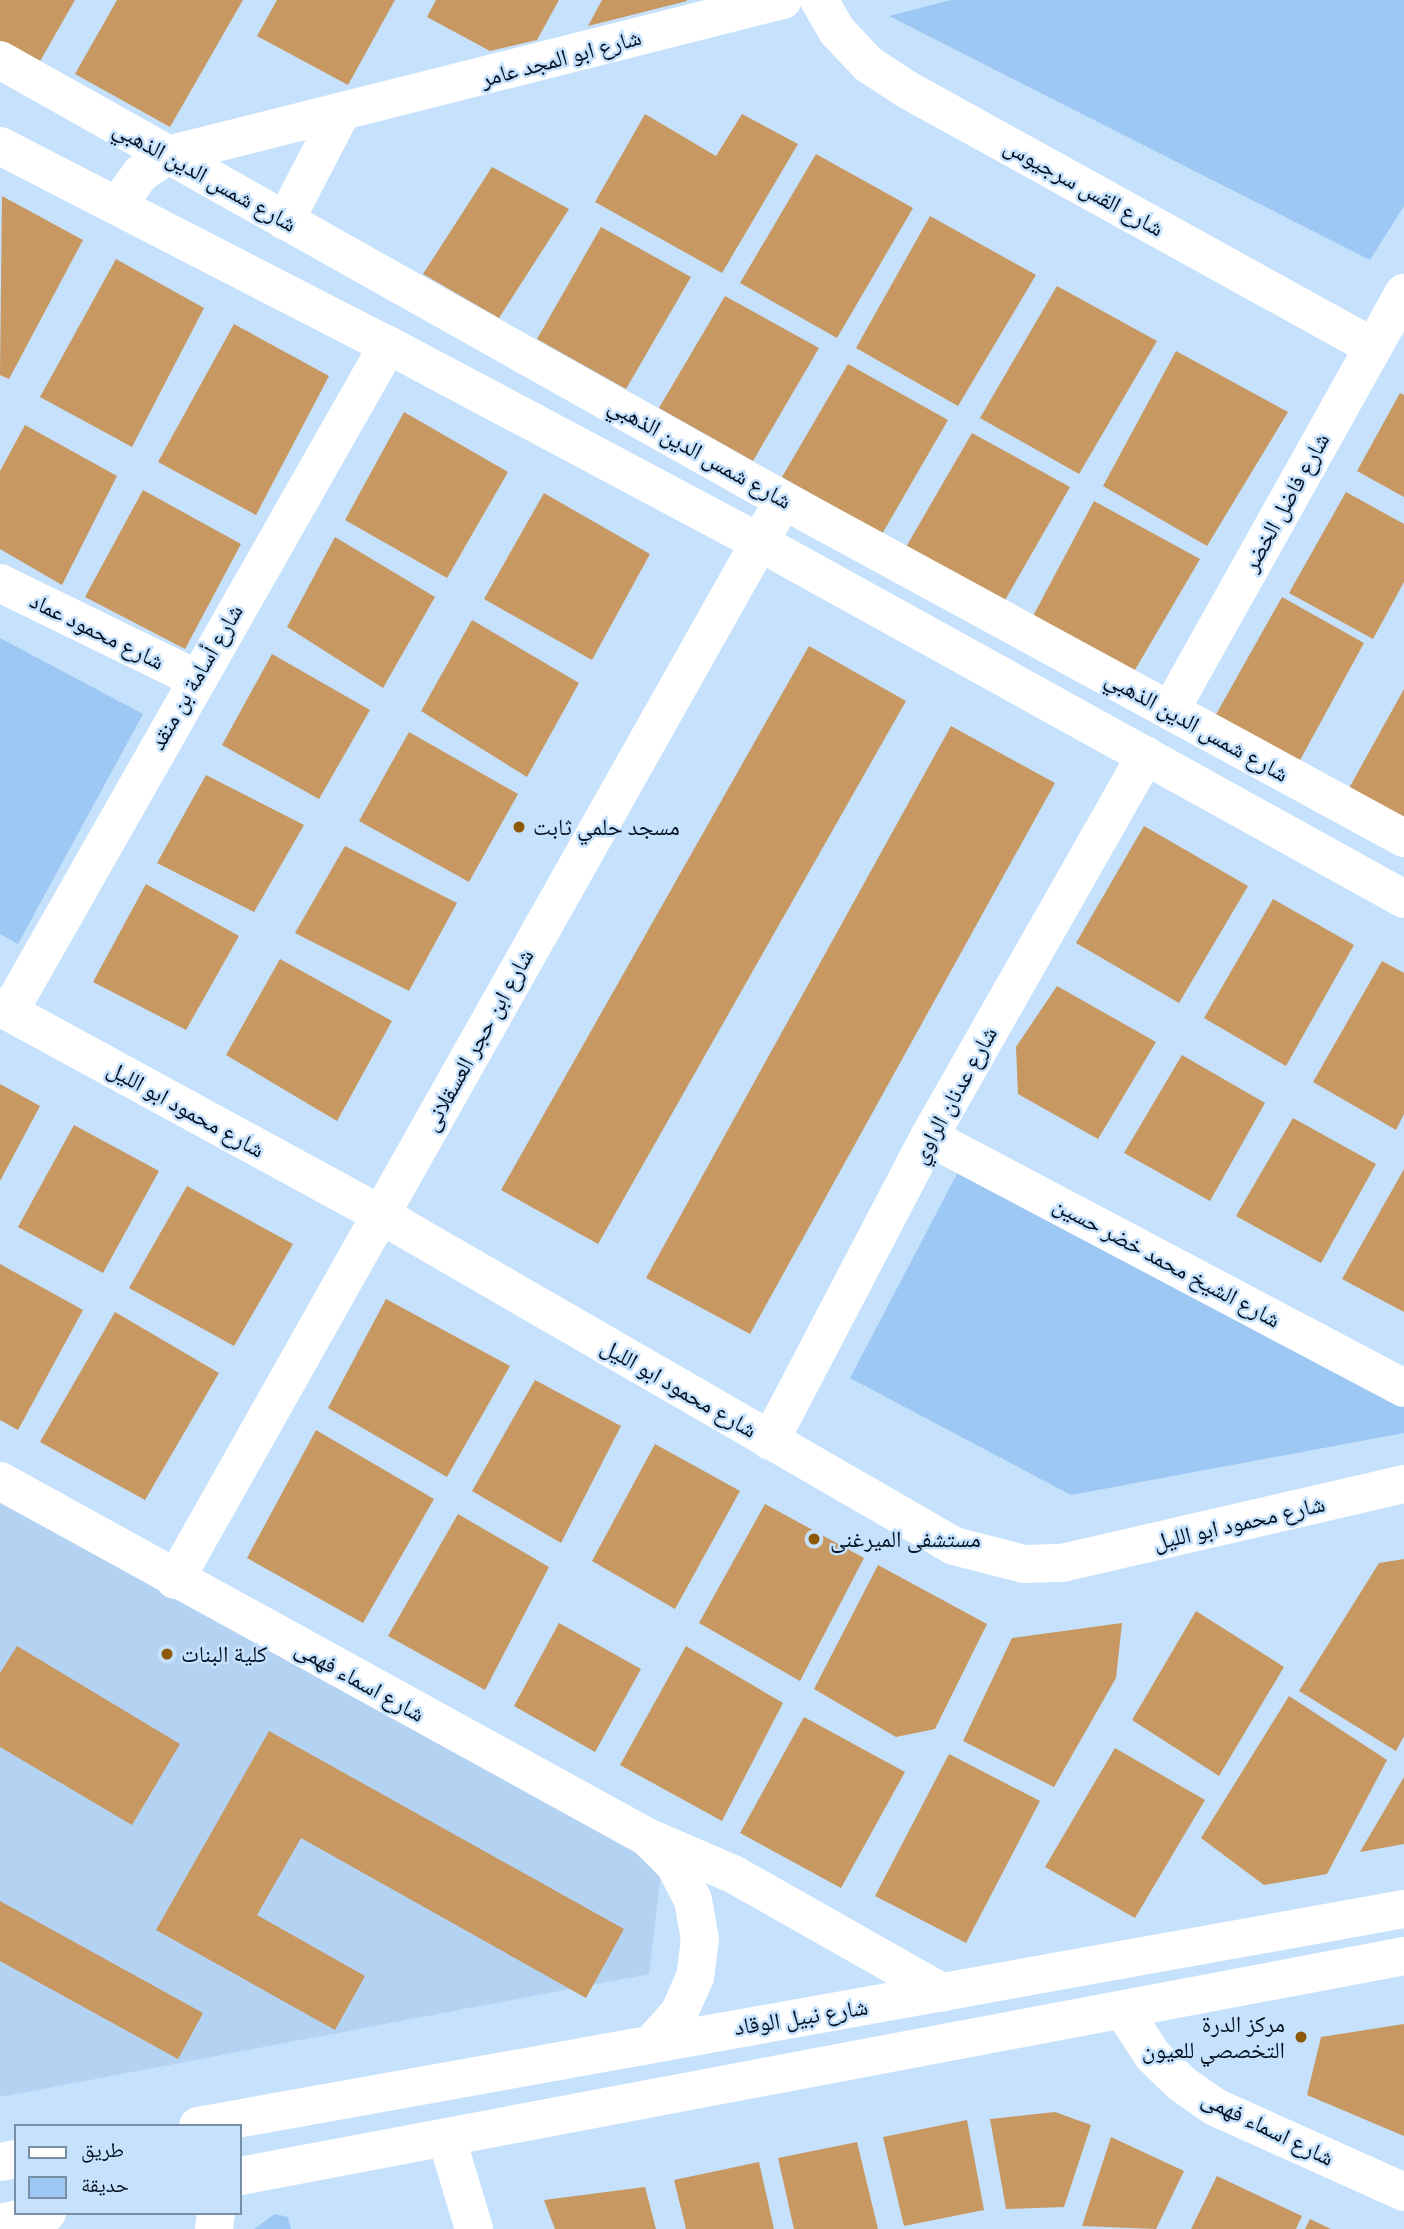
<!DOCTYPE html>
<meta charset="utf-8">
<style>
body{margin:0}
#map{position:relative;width:1404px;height:2229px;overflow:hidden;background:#c6e1fc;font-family:Cabin,"Noto Naskh Arabic",sans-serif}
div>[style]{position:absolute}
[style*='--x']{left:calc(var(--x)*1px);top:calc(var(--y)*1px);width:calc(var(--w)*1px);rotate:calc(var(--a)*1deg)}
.built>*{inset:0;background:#b4d2f1}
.green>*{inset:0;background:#9dc8f4}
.building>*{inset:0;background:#c79862}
.minor>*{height:38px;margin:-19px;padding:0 19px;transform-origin:19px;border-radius:19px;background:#fff}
.tertiary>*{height:38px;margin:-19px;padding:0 19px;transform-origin:19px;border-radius:19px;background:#fff}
.dots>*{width:19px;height:19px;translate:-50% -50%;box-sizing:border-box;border:4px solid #c6e1fc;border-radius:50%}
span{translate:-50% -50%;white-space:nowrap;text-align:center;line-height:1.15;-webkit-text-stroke:5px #c6e1fc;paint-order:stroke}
.street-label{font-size:23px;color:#031222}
.poi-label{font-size:23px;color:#031222}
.left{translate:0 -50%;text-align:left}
.right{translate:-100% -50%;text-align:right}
.legend{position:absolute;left:14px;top:2124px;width:228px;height:91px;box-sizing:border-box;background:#c6e1fc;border:2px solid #788ea5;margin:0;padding:9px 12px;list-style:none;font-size:21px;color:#031222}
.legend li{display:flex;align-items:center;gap:14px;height:35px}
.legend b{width:35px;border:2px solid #788ea5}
</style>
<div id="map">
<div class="built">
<i style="clip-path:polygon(0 1477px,666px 1832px,649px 1974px,0 2097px)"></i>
</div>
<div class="green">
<i style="clip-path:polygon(951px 0,1404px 0,1404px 206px,1370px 260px,889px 16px)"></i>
<i style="clip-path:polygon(0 638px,143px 714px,18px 944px,0 934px)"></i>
<i style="clip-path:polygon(959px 1170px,1404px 1402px,1404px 1433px,1071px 1495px,850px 1378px)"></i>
<i style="clip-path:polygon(275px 2214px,288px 2217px,291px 2229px,254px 2229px)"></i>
</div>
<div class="building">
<i style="clip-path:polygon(0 0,75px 0,39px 63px,0 42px)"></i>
<i style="clip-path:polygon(117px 0,243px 0,170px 127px,75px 74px)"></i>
<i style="clip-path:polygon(277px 0,395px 0,348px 85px,257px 36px)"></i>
<i style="clip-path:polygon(436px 0,559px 0,537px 40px,490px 51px,427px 17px)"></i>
<i style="clip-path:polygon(602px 0,687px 0,687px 1px,588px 26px)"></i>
<i style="clip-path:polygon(645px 114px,716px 156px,742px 114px,798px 144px,722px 273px,595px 202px)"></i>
<i style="clip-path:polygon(816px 154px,913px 208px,837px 338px,740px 283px)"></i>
<i style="clip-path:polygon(492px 167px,569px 209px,499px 318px,423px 274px)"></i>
<i style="clip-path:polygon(2px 196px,83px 240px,9px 379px,0 375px)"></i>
<i style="clip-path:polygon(930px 216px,1036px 275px,958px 406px,856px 348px)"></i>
<i style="clip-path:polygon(601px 227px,691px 277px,626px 389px,537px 339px)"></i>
<i style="clip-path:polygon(116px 259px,204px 308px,132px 447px,40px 397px)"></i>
<i style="clip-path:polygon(1057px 286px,1157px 341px,1079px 474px,980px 418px)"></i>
<i style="clip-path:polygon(725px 296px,819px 348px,753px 461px,659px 408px)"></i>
<i style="clip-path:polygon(234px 324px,329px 376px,256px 515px,158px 462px)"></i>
<i style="clip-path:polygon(1176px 351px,1288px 412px,1207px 546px,1103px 486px)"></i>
<i style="clip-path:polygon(848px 364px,948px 420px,882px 534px,782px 477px)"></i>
<i style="clip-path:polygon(1400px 393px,1404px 395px,1404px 497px,1357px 471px)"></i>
<i style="clip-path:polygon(404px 412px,508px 472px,447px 578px,345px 520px)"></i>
<i style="clip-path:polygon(25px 425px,117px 476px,62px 585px,0 549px,0 471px)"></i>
<i style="clip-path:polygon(972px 433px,1070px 487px,1004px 602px,906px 547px)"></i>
<i style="clip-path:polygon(143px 490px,241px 544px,185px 649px,85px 597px)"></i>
<i style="clip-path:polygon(1346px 492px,1404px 524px,1404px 582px,1373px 639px,1289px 593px)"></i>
<i style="clip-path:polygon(544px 493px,650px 554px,592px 660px,484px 599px)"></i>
<i style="clip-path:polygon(1094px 501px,1200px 559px,1132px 675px,1032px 618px)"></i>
<i style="clip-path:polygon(335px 537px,435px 597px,383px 688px,287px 627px)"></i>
<i style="clip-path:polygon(1282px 597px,1364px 643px,1299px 762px,1214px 718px)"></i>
<i style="clip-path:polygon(472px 620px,579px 683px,527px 777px,421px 711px)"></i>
<i style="clip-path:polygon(809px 646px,906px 701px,598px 1244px,501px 1190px)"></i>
<i style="clip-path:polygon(272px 654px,370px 710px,319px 799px,222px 745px)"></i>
<i style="clip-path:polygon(1404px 689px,1404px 821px,1348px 790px)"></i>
<i style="clip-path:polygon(951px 726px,1055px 783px,750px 1334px,646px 1278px)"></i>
<i style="clip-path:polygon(409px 732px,518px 794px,469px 882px,359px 821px)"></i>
<i style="clip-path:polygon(206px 775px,304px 825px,254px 912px,157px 863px)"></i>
<i style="clip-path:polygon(1144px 826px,1248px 886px,1179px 1003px,1076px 943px)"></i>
<i style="clip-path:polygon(345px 846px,457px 903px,409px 991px,295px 933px)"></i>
<i style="clip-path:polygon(146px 884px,239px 936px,186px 1030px,93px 982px)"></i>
<i style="clip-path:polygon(1273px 899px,1354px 945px,1286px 1066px,1204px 1018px)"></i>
<i style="clip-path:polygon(280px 959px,392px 1021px,337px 1121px,226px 1055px)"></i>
<i style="clip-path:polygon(1382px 961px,1404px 973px,1404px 1114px,1396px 1130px,1313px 1082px)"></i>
<i style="clip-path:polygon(1057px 986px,1156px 1042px,1098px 1139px,1018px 1094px,1016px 1047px)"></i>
<i style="clip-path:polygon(1182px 1055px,1265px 1103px,1210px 1201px,1124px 1153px)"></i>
<i style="clip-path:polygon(0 1084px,40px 1106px,0 1181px)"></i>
<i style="clip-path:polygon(1293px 1118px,1376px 1164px,1321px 1263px,1236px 1216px)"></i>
<i style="clip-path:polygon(74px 1125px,159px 1171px,103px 1273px,18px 1227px)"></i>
<i style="clip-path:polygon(1404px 1169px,1404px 1312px,1342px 1279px)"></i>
<i style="clip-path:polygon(187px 1186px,293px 1244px,234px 1346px,129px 1288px)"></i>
<i style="clip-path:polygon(0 1264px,83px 1310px,18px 1430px,0 1420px)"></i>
<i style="clip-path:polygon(386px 1299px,510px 1366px,447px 1477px,328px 1408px)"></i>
<i style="clip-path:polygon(115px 1312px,219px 1373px,145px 1500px,40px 1442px)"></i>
<i style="clip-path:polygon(535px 1380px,621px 1426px,561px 1543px,472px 1491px)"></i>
<i style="clip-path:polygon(316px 1430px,434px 1499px,363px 1623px,247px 1558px)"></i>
<i style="clip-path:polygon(655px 1444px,740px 1491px,675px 1609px,592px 1561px)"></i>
<i style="clip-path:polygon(765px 1504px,864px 1558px,800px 1681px,699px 1623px)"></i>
<i style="clip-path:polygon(458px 1514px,549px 1567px,485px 1690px,388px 1636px)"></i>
<i style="clip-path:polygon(1404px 1559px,1404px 1736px,1396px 1751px,1299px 1691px,1379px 1563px)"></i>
<i style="clip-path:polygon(878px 1565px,987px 1624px,935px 1729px,896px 1737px,814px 1689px)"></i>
<i style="clip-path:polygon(1196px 1611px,1284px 1667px,1219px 1776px,1132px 1720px)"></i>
<i style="clip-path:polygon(559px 1623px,641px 1669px,595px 1752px,514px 1706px)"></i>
<i style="clip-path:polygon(1122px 1623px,1116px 1678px,1054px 1787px,963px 1741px,1012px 1638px)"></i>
<i style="clip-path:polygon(17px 1646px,180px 1744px,132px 1825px,0 1747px,0 1673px)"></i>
<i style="clip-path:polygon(686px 1646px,783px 1703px,722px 1821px,620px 1765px)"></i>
<i style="clip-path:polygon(1289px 1696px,1387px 1760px,1327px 1874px,1264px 1885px,1201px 1838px)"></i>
<i style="clip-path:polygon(804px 1717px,905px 1772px,841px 1888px,740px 1833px)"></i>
<i style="clip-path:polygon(269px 1731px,624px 1929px,586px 1998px,301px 1838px,257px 1915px,365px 1976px,335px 2030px,156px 1930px)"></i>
<i style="clip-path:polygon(1115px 1748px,1205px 1800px,1135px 1918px,1045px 1867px)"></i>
<i style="clip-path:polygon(949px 1754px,1040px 1801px,966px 1943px,875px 1896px)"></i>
<i style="clip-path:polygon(1404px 1777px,1404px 1844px,1360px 1852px)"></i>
<i style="clip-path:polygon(0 1901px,203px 2013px,178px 2059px,0 1961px)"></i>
<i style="clip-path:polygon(1404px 2024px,1404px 2136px,1307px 2095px,1321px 2037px)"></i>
<i style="clip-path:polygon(1055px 2112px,1091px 2125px,1064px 2207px,1006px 2209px,990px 2119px)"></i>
<i style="clip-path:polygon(967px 2120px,984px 2210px,904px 2226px,883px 2137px)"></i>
<i style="clip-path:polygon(1111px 2137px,1184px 2171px,1156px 2229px,1082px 2226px)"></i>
<i style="clip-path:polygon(857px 2142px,878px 2229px,794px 2229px,778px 2158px)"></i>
<i style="clip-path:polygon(759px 2162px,774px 2229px,686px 2229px,674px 2180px)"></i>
<i style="clip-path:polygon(1217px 2176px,1302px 2216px,1296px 2229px,1191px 2229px)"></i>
<i style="clip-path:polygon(645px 2187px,656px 2229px,555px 2229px,544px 2200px)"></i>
<i style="clip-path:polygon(1310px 2219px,1331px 2229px,1305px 2229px)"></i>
</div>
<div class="minor">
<i style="--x:819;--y:0;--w:36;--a:60"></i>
<i style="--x:837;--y:31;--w:45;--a:46.8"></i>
<i style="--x:868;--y:64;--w:45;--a:33.3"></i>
<i style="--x:906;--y:89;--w:534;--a:28.92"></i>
<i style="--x:0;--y:60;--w:898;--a:29.33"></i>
<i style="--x:783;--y:500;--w:707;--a:28.56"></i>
<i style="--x:0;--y:146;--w:436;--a:27.2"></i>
<i style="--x:388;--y:345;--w:420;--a:28"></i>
<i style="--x:759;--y:542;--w:737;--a:28.96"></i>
<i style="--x:117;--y:206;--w:39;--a:-54"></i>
<i style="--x:140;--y:174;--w:34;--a:-34"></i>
<i style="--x:168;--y:155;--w:634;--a:-14.15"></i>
<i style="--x:285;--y:221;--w:119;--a:-62.6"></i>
<i style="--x:0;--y:583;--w:217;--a:26"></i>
<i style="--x:1170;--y:711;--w:479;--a:-60.8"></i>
<i style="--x:0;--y:1007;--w:432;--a:28.6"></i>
<i style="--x:379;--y:1214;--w:664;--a:30"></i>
<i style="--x:954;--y:1546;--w:72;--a:14.4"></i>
<i style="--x:1024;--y:1564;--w:38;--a:-2"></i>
<i style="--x:1062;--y:1563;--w:351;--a:-13"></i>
<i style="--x:9;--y:1012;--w:767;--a:-60.39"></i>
<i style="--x:929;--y:1137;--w:537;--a:27.85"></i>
<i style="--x:770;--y:1441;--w:343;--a:-62.4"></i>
<i style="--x:929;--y:1137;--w:439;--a:-60.4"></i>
<i style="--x:0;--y:1481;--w:738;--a:28.82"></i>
<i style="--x:647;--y:1837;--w:94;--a:23.3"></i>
<i style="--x:733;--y:1874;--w:241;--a:29.5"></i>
<i style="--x:175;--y:1580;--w:1217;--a:-60.61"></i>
<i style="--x:651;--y:1841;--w:34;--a:45"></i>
<i style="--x:675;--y:1865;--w:39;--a:63"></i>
<i style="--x:693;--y:1900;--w:39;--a:80"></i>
<i style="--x:700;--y:1938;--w:39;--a:97"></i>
<i style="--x:695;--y:1977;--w:39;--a:114"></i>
<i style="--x:679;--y:2013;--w:39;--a:132"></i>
<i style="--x:1123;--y:2010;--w:55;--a:56.9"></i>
<i style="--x:1153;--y:2056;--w:40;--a:44"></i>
<i style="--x:1182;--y:2084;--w:40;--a:34.9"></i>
<i style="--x:1215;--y:2107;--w:207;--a:24.2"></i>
<i style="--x:447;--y:2139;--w:94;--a:73.3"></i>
<i style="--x:214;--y:2229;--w:16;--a:-83"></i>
</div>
<div class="tertiary">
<i style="--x:198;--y:2126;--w:1225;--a:-10.2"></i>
<i style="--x:0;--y:2162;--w:16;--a:-11"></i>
<i style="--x:240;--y:2176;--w:1185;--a:-10.7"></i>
<i style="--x:0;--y:2223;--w:48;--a:-12"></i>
</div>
<div class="dots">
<i style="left:519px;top:827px;background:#8d5807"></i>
<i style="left:814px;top:1539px;background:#8d5807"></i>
<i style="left:167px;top:1654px;background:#8d5807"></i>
<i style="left:1301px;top:2037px;background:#8d5807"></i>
</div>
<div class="street-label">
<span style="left:561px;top:58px;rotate:-15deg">شارع ابو المجد عامر</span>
<span style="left:205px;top:176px;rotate:29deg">شارع شمس الدين الذهبي</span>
<span style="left:1084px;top:187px;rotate:29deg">شارع القس سرجيوس</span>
<span style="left:700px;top:453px;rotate:29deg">شارع شمس الدين الذهبي</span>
<span style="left:1286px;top:502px;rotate:-61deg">شارع فاضل الخضر</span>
<span style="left:97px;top:631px;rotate:26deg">شارع محمود عماد</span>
<span style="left:196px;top:677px;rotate:-60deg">شارع أسامة بن منقد</span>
<span style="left:1197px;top:726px;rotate:29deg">شارع شمس الدين الذهبي</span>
<span style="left:478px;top:1040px;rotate:-61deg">شارع ابن حجر العسقلانى</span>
<span style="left:954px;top:1095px;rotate:-61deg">شارع عدنان الراوي</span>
<span style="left:186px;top:1109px;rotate:29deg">شارع محمود ابو الليل</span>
<span style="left:1167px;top:1262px;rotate:28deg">شارع الشيخ محمد خضر حسين</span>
<span style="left:679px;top:1388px;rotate:30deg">شارع محمود ابو الليل</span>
<span style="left:1239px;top:1523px;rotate:-13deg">شارع محمود ابو الليل</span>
<span style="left:360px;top:1681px;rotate:29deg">شارع اسماء فهمى</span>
<span style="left:801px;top:2017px;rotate:-9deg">شارع نبيل الوقاد</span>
<span style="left:1268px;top:2128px;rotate:26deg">شارع اسماء فهمى</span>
</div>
<div class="poi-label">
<span class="left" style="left:533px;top:827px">مسجد حلمي ثابت</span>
<span class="left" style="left:830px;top:1539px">مستشفى الميرغنى</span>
<span class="left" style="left:181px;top:1654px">كلية البنات</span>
<span class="right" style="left:1285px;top:2037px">مركز الدرة<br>التخصصي للعيون</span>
</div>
<ul class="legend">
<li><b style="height:9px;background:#fff"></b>طريق</li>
<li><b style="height:19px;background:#9dc8f4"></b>حديقة</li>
</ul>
</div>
